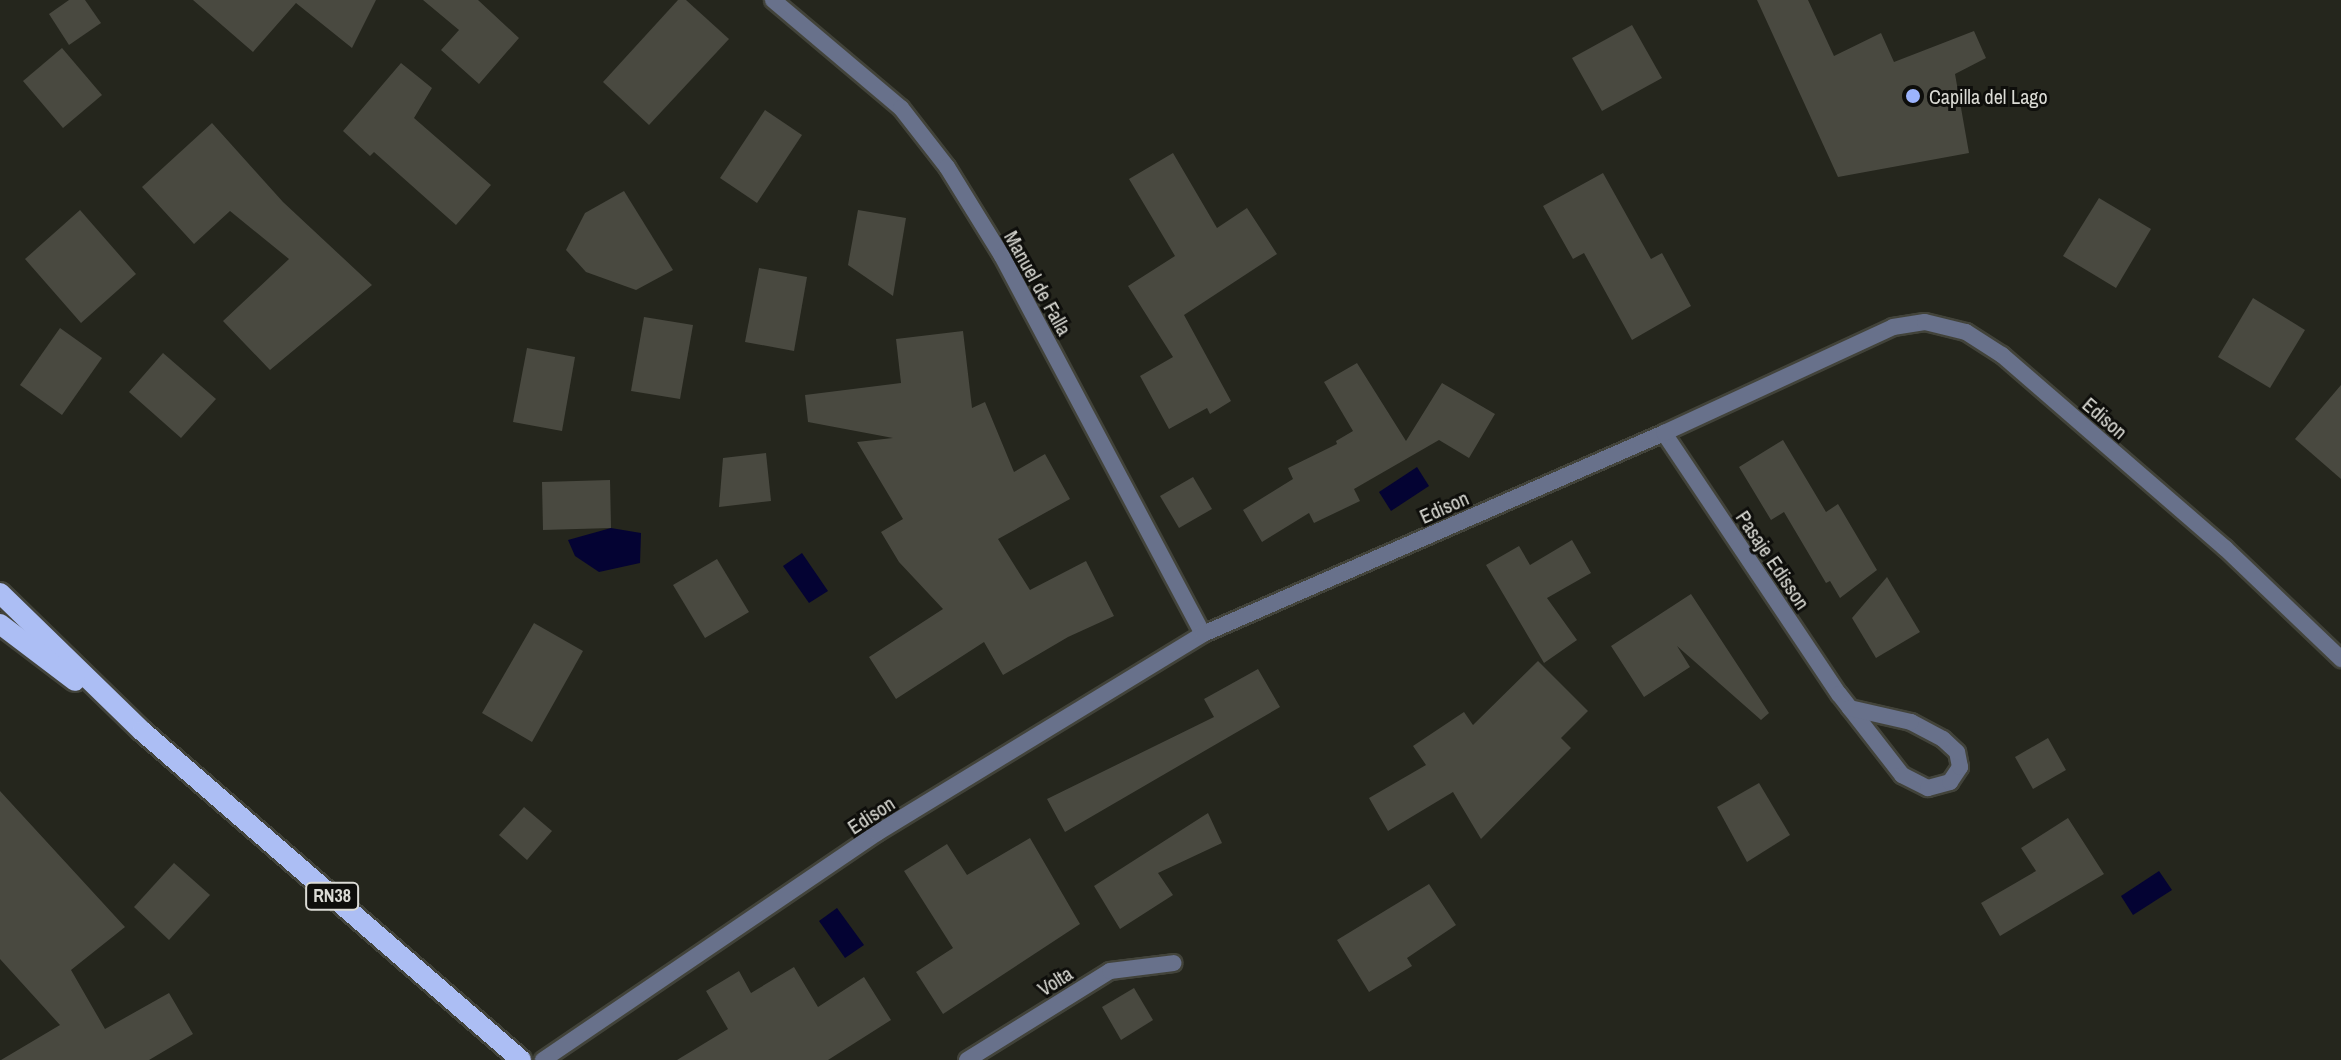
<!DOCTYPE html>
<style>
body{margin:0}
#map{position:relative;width:2341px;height:1060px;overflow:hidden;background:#25261d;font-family:"Archivo Narrow",sans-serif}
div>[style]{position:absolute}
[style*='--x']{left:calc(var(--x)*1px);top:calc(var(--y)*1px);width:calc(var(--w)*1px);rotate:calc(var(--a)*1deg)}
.water>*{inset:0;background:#040333}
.building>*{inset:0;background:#494940}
.roads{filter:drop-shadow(2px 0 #42433a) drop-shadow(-2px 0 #42433a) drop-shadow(0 2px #42433a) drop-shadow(0 -2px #42433a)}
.minor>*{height:16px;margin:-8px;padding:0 8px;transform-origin:8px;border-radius:8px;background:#68718b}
.tertiary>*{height:16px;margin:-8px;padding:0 8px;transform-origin:8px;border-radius:8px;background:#68718b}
.primary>*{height:20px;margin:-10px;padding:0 10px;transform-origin:10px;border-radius:10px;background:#acbef4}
.dots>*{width:22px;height:22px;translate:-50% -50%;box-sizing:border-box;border:4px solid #0e0e0b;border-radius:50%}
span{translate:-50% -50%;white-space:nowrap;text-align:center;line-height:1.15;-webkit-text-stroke:6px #0e0e0b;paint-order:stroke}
.shield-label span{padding:2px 6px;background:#0e0e0b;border:2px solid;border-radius:6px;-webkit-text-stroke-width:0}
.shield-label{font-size:18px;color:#dbdbd5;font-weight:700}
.poi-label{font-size:20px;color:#dbdbd5}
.left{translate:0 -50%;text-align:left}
.street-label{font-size:20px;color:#dbdbd5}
</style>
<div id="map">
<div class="water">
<i style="clip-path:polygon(1417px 467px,1429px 486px,1391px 511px,1379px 492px)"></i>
<i style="clip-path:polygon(611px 528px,641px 533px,640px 563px,599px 572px,575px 556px,568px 540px)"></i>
<i style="clip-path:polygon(802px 553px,828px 591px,809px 603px,783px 566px)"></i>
<i style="clip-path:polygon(2159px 871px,2172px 890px,2133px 915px,2121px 896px)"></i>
<i style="clip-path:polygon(837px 908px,864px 945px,845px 958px,819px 921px)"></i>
</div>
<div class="building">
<i style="clip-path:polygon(69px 0,85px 0,101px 23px,69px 45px,49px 14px)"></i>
<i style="clip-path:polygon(193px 0,376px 0,352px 48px,296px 3px,253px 52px)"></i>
<i style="clip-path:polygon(423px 0,478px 0,519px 38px,479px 84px,441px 50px,459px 30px)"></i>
<i style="clip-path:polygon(678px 0,686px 0,729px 39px,649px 125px,603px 82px)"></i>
<i style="clip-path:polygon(1757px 0,1808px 0,1834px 56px,1881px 33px,1894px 62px,1974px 31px,1986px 58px,1955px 74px,1969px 153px,1838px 177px)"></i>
<i style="clip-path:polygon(1632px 25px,1662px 78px,1602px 111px,1572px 58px)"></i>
<i style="clip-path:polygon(62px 48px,102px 95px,63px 128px,23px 81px)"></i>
<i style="clip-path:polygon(401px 63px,432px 88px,414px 118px,491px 185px,456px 225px,374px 152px,370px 156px,343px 131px)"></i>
<i style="clip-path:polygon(765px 110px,802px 135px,757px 203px,720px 178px)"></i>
<i style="clip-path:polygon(212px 123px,283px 202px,372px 285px,270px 370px,223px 321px,289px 259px,230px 211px,194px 244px,142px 187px)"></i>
<i style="clip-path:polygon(1173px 153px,1217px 228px,1247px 208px,1277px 254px,1184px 315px,1231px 401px,1210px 414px,1207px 408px,1169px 429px,1140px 376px,1173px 357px,1128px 286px,1175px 256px,1129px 179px)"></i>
<i style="clip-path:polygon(1603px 173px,1651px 259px,1662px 253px,1691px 306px,1632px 340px,1584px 253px,1573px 259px,1543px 206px)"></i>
<i style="clip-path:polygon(624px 191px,673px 270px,636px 290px,586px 272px,566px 250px,585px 213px)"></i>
<i style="clip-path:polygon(2099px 198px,2151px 229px,2116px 288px,2063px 256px)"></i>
<i style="clip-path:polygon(80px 210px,136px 274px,81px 323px,25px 259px)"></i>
<i style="clip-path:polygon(858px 210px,906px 218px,893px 296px,848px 265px)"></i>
<i style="clip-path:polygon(759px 268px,807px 277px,794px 351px,745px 342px)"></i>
<i style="clip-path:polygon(2253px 298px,2305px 330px,2270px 388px,2218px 357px)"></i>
<i style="clip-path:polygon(644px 317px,693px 325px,680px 399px,631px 391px)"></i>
<i style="clip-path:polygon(60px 328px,102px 358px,62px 415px,20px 385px)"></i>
<i style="clip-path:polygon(963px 331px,972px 408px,985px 402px,1014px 472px,1045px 454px,1070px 499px,998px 539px,1030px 590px,1086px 561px,1114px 616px,1068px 637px,1003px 675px,984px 642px,896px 699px,869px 657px,943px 609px,899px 562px,881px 532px,903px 519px,857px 442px,893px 438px,808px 422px,805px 395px,901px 383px,896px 339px)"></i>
<i style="clip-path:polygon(527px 348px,575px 357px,562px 431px,513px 422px)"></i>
<i style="clip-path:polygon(163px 353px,216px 399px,181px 438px,129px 392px)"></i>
<i style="clip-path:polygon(1357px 363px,1406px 441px,1442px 383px,1495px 414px,1469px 458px,1439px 440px,1354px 489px,1360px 501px,1314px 523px,1309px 513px,1262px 542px,1243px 510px,1293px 479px,1288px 468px,1337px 444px,1336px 441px,1353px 431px,1324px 382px)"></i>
<i style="clip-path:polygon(2341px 385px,2341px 479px,2295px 439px)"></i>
<i style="clip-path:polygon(1783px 440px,1826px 512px,1838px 504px,1877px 570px,1840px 598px,1830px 581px,1826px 583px,1784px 512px,1771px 520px,1739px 467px)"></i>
<i style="clip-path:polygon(766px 453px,771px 501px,719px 507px,723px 458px)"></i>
<i style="clip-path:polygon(1193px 477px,1212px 509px,1179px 528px,1160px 496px)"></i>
<i style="clip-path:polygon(610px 480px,611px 528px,543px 530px,542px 482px)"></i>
<i style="clip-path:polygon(1572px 540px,1591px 573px,1547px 598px,1577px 640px,1544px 663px,1486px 565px,1519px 546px,1530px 565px)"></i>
<i style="clip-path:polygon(717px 559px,749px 612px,705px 638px,673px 585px)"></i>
<i style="clip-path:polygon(1887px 577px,1920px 632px,1876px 658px,1852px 618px)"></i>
<i style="clip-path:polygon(1691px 594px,1769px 713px,1761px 720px,1677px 646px,1690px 667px,1644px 697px,1611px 646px)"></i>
<i style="clip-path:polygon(534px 623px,583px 651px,532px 742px,482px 713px)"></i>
<i style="clip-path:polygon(1538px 661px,1588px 711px,1561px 738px,1571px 748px,1481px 839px,1453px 792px,1388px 831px,1369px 798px,1426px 765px,1413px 746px,1464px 712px,1473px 725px)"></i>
<i style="clip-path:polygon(1258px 669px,1280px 707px,1065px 832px,1047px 799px,1214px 717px,1204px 699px)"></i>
<i style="clip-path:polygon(2048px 738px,2066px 770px,2033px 789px,2015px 757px)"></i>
<i style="clip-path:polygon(1759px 783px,1790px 835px,1747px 862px,1717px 807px)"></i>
<i style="clip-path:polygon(0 791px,125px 927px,71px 970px,105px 1029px,169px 993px,193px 1034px,149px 1060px,1px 1060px,60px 1025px,0 959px)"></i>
<i style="clip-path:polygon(524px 807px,552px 831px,527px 860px,499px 835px)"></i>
<i style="clip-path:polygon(1208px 813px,1222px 843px,1158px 873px,1173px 895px,1120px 929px,1094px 886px)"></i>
<i style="clip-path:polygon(2068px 818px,2104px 874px,2000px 936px,1981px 903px,2036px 871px,2021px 848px)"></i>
<i style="clip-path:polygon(1030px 838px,1080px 924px,943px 1014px,916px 972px,953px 948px,904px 871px,947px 844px,967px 875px)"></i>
<i style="clip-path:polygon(174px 863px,210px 895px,169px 940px,134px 907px)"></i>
<i style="clip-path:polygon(1429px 884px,1456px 925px,1407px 958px,1412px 966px,1369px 992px,1337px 940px)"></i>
<i style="clip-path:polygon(794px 967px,818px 1007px,864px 977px,891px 1020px,828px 1060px,677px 1060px,728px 1029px,706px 991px,739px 971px,751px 993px)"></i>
<i style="clip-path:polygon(1134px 988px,1153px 1020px,1121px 1040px,1102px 1007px)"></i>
</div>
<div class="roads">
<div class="minor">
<i style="--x:773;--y:0;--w:167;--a:40.2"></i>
<i style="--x:901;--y:108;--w:75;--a:52.1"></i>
<i style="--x:947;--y:167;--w:105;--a:58.3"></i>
<i style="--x:1002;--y:256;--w:428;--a:62"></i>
<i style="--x:1664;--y:433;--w:314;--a:56.2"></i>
<i style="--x:1839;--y:694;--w:103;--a:52.1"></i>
<i style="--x:1902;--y:775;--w:29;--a:27"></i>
<i style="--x:1928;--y:788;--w:23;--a:-15"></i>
<i style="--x:1950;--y:782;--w:18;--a:-56"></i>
<i style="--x:1960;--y:767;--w:15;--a:-101"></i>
<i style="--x:1957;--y:752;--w:19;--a:-137"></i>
<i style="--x:1943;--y:739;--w:36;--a:-152"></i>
<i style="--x:1911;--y:722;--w:63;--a:-167.1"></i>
<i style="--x:967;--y:1060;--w:168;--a:-31.9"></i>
<i style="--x:1110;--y:971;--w:64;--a:-7.1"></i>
</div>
<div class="tertiary">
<i style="--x:543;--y:1060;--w:404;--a:-34.2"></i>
<i style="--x:877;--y:833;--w:382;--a:-31.4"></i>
<i style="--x:1203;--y:634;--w:503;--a:-23.56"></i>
<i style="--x:1664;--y:433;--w:252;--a:-24.8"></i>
<i style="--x:1893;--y:327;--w:32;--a:-9"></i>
<i style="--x:1925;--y:322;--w:42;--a:13.7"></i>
<i style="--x:1966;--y:332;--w:43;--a:32.6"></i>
<i style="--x:2002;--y:355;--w:295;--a:40.9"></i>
<i style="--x:2225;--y:548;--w:161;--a:43.7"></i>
</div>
<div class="primary">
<i style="--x:0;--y:593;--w:198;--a:44.2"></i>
<i style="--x:142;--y:731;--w:502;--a:40.96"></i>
<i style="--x:0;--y:624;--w:94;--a:37.2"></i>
</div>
</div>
<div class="dots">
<i style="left:1913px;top:96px;background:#9cb4fd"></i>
</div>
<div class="shield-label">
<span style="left:332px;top:896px">RN38</span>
</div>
<div class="poi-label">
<span class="left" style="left:1929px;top:96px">Capilla del Lago</span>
</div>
<div class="street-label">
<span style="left:1038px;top:283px;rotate:61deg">Manuel de Falla</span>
<span style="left:2105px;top:418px;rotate:41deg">Edison</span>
<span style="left:1444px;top:507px;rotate:-24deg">Edison</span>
<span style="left:1773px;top:560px;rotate:56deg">Pasaje Edisson</span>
<span style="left:871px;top:815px;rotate:-33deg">Edison</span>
<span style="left:1055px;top:981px;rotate:-32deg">Volta</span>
</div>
</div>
